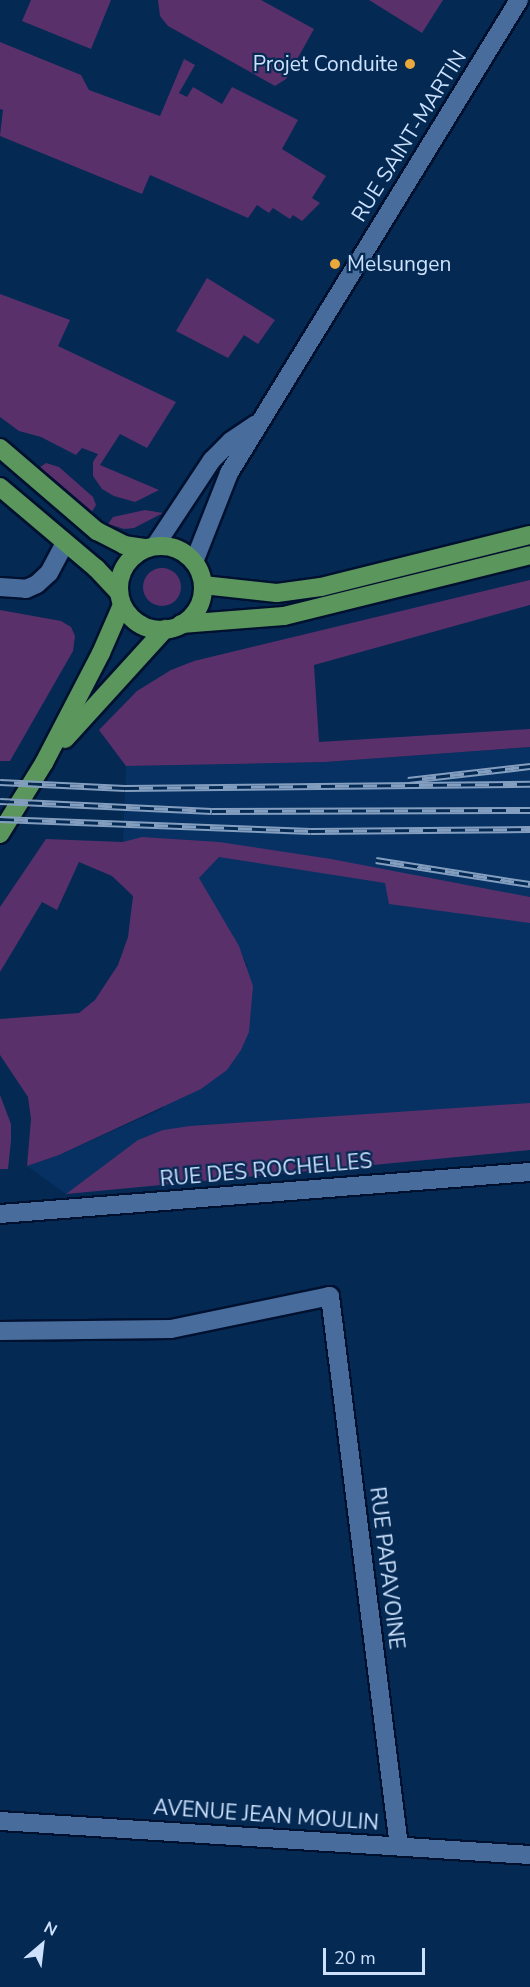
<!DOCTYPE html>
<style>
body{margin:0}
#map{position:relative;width:530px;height:1987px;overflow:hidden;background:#042953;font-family:"Nunito Sans",sans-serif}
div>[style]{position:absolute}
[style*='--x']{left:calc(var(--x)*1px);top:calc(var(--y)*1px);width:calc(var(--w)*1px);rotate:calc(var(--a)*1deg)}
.built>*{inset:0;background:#063162}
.green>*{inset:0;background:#5a306b}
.round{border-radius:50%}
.roads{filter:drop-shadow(2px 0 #001130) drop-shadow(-2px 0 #001130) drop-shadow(0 2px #001130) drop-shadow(0 -2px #001130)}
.minor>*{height:18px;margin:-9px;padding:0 9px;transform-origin:9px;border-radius:9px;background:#486d9d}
.major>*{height:18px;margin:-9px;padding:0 9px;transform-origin:9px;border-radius:9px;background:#5b965c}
.major>.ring{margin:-9px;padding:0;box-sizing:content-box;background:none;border:18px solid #5b965c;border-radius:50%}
.rail>*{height:7px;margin-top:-3.5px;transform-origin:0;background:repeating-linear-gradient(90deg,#042953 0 14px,#849ebf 0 28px);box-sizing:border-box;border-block:2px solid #849ebf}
.dots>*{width:16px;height:16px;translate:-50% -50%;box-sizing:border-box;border:3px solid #042953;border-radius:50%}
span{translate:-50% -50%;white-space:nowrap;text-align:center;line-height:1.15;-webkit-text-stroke:4.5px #042953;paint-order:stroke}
.poi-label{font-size:21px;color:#cde1fc}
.right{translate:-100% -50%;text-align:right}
.left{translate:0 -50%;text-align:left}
.street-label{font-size:21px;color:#cde1fc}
.north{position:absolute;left:12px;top:1915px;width:60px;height:60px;-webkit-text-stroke:4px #042953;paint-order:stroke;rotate:28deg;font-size:16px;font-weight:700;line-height:24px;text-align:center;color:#cde1fc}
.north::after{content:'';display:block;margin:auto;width:21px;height:27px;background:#cde1fc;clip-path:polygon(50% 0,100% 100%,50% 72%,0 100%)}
.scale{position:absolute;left:323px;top:1948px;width:102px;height:27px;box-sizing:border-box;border:3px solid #cde1fc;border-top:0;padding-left:8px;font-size:18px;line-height:21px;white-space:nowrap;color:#cde1fc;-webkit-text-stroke:4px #042953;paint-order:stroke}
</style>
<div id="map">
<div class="built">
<i style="clip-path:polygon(530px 747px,530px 1150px,66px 1194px,27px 1166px,59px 1155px,162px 1109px,248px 966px,199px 878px,123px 842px,126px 766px,325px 762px)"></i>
</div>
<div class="green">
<i style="clip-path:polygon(31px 0,111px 0,91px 49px,22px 21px)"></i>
<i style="clip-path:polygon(158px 0,261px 0,314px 29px,286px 79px,275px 86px,168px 26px,160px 16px)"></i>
<i style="clip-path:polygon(369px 0,443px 0,422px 33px)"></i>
<i style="clip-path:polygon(0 42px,81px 75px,89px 90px,160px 116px,184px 59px,195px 65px,179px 93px,187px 97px,193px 87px,222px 104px,232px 87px,298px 120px,282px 149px,326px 176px,312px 198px,320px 203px,302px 221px,293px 215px,290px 219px,273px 208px,269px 213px,257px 205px,248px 218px,150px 175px,142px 194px,0 136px,3px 110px,0 109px)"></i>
<i style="clip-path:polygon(207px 278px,275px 320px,258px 344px,244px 335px,228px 358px,176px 331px)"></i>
<i style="clip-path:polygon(0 294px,70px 320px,58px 346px,176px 402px,147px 448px,120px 434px,100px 465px,159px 490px,135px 502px,114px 496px,102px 489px,93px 476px,93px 462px,98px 454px,82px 448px,76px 455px,41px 437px,19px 431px,0 417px)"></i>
<i style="clip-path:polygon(46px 463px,59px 467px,93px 497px,96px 505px,90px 515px,36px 470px)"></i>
<i style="clip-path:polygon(145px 510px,163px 513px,134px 528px,124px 529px,108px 524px,113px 517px)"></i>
<i class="round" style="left:143px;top:568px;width:38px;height:38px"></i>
<i style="clip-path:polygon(530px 580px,530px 605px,314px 665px,319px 742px,530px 729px,530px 747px,325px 762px,126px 766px,99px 730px,137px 691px,171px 670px,194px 661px)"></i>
<i style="clip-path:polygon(0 610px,61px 621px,71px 627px,75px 636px,73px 651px,10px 761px,0 761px)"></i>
<i style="clip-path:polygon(142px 837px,219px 842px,331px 859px,530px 897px,530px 923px,389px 904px,385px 883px,219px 857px,199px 878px,239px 946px,253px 986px,249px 1032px,241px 1050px,227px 1070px,201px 1089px,59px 1155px,27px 1166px,31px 1119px,28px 1097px,0 1055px,0 1019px,79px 1013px,95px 1000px,118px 965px,128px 937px,133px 896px,112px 876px,79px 862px,57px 910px,42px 902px,0 972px,0 907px,46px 839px,123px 842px)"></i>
<i style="clip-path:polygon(0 1095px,11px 1124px,11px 1141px,8px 1169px,0 1169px)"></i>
<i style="clip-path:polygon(530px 1103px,530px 1150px,66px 1194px,138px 1140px,163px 1130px,190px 1126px)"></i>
</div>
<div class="roads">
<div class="minor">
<i style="--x:155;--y:546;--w:103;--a:-56.5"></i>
<i style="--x:212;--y:460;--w:27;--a:-45"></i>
<i style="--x:231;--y:441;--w:30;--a:-34"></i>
<i style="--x:194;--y:562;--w:96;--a:-68.5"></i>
<i style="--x:229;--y:473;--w:555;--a:-58.49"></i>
<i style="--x:0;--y:587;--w:26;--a:4"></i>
<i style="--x:26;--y:589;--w:12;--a:-24"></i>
<i style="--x:37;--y:584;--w:16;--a:-43"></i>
<i style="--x:49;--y:573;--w:34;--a:-62"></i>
<i style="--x:0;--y:1214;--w:532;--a:-4.53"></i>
<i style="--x:0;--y:1331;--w:171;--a:-0.7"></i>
<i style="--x:171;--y:1329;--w:162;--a:-11.7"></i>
<i style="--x:330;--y:1296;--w:554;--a:82.85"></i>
<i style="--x:0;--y:1821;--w:531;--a:3.67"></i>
</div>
<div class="major">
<i style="--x:0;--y:448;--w:128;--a:40.6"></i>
<i style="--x:97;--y:531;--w:30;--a:27"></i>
<i style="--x:124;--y:545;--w:22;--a:8"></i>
<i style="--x:0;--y:487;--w:126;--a:40.2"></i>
<i style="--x:96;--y:568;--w:34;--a:47"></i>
<i class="ring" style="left:119px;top:546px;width:66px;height:66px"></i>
<i style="--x:203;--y:585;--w:74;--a:6.2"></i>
<i style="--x:277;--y:593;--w:44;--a:-7.8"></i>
<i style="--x:321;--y:587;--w:215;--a:-14"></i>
<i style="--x:181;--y:624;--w:103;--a:-4.4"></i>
<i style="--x:284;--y:616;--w:253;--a:-13.9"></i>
<i style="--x:65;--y:739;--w:149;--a:-47.7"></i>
<i style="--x:0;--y:834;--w:84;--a:-58.2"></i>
<i style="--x:44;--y:763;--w:124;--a:-62.6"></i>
<i style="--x:101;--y:653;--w:52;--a:-66.4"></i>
</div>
</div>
<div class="rail">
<i style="--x:408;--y:780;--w:123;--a:-6.5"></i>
<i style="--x:0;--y:782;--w:125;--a:2.7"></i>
<i style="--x:125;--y:788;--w:405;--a:-0.6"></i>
<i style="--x:0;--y:801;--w:212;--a:2.7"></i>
<i style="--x:212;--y:811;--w:318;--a:-0.2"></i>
<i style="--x:0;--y:819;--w:311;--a:2.2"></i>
<i style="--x:311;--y:831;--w:219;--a:-0.5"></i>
<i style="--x:376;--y:860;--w:156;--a:8.9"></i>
</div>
<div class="dots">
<i style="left:410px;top:64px;background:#eca93b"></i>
<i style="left:335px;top:264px;background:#eca93b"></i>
</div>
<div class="poi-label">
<span class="right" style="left:398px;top:64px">Projet Conduite</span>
<span class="left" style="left:347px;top:264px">Melsungen</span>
</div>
<div class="street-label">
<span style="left:409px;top:136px;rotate:-58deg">RUE SAINT-MARTIN</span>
<span style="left:266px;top:1170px;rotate:-5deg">RUE DES ROCHELLES</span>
<span style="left:387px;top:1568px;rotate:83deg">RUE PAPAVOINE</span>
<span style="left:266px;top:1815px;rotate:4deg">AVENUE JEAN MOULIN</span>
</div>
<div class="north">N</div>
<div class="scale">20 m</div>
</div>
